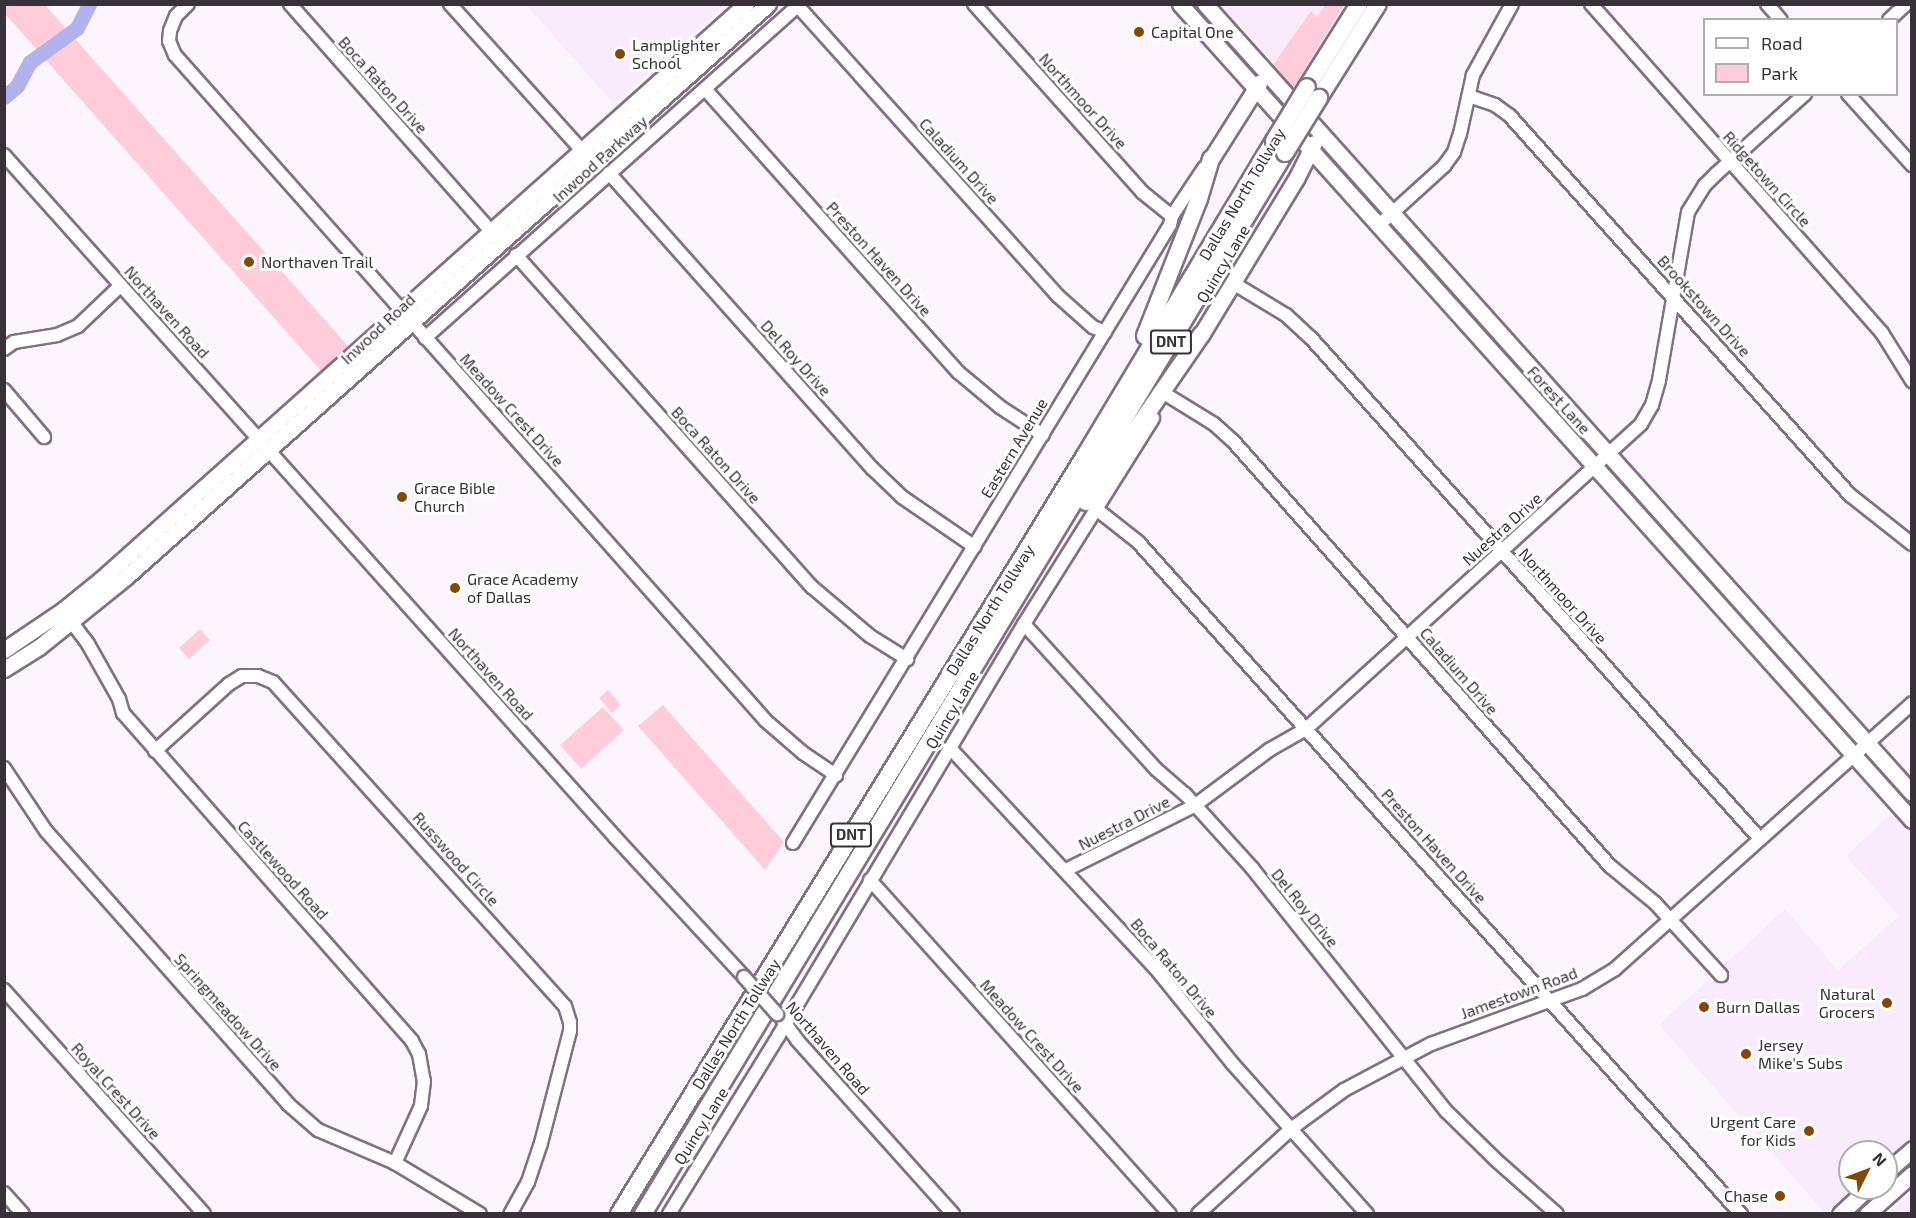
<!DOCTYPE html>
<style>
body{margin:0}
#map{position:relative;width:1916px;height:1218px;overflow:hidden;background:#fdf5fe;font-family:"Exo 2",sans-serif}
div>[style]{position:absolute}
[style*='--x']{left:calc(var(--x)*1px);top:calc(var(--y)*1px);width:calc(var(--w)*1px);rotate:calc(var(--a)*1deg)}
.built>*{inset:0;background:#faebfc}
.green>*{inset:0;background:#ffcdd9}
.river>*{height:15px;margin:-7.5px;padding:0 7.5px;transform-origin:7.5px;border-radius:7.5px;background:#b3b2ef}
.roads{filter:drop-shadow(2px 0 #827083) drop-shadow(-2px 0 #827083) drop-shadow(0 2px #827083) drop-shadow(0 -2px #827083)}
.minor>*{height:12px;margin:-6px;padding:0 6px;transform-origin:6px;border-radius:6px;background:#fff}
.major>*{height:15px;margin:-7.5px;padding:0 7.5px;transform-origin:7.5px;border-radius:7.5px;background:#fff}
.highway>*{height:16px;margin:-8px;padding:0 8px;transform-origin:8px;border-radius:8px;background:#fff}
.bridges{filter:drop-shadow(2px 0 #827083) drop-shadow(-2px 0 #827083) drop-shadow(0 2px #827083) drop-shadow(0 -2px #827083)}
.minor-bridge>*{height:12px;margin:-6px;padding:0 6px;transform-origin:6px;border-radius:6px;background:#fff}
.highway-bridge>*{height:16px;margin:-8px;padding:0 8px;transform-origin:8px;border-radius:8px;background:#fff}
.dots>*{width:16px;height:16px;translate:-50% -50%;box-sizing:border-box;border:3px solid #fff;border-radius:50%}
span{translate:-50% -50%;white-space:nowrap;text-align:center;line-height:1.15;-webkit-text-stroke:6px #fff;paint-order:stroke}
.shield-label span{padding:2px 4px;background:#fff;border:2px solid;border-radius:4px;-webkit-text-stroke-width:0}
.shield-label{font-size:15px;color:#383139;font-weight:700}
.poi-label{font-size:16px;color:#383139}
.left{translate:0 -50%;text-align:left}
.right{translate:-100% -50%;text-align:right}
.street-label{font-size:16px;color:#383139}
.frame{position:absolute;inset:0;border:6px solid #383139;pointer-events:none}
.legend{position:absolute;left:1703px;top:18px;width:195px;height:78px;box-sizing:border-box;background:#fff;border:2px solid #afadb0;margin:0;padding:8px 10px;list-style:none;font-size:18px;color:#383139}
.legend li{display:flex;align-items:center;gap:12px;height:30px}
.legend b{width:30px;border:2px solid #afadb0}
.north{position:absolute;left:1838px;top:1140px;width:60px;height:60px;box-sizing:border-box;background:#fff;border:2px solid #afadb0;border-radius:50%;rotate:48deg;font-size:16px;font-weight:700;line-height:24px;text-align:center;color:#383139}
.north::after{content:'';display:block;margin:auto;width:21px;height:27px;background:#844704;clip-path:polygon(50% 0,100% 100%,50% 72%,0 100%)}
</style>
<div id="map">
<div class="built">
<i style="clip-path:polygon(526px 5px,725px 5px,614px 104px)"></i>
<i style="clip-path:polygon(1222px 5px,1325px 5px,1317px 17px,1311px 11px,1274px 63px)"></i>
<i style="clip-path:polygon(1893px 812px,1911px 832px,1911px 1139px,1886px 1160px,1886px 1152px,1850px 1152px,1850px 1188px,1854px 1188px,1825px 1213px,1659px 1025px,1785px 909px,1838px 970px,1899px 916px,1846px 856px)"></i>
<i style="clip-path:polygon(1911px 1194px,1911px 1213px,1890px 1213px)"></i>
</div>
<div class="green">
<i style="clip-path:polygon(4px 5px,45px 5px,349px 347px,321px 371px,5px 14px)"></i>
<i style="clip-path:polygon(1325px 5px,1344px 5px,1293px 89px,1272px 66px,1311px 11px,1317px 17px)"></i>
<i style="clip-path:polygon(200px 629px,210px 640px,189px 659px,179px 648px)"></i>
<i style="clip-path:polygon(608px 690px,621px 705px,612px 713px,599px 698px)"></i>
<i style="clip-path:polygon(663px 705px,784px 842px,765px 870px,638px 726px)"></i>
<i style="clip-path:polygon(603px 707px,624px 730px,581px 769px,560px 745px)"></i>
</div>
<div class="river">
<i style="--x:4;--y:97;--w:17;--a:-40"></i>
<i style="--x:17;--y:86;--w:27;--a:-62"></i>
<i style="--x:30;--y:62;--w:58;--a:-35.9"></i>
<i style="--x:77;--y:28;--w:27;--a:-63"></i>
</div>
<div class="roads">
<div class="minor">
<i style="--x:188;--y:4;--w:17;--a:135"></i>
<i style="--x:176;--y:16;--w:16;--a:112"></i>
<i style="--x:170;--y:31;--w:10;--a:96"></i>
<i style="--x:169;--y:41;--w:15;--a:67"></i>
<i style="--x:175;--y:55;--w:890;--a:48.41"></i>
<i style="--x:766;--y:721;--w:49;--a:40.9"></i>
<i style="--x:803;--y:753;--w:40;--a:34"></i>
<i style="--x:290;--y:4;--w:311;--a:48.5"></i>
<i style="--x:450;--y:4;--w:206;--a:48"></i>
<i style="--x:796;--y:4;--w:392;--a:48.1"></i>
<i style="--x:1058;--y:296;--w:47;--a:41.5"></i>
<i style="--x:1093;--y:327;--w:13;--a:23"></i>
<i style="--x:974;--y:4;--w:252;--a:48.2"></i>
<i style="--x:1142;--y:192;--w:38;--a:39"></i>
<i style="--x:1591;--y:4;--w:439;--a:48.5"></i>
<i style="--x:1882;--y:333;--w:57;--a:58"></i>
<i style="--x:1767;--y:4;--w:21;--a:49"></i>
<i style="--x:1889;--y:20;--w:23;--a:-43"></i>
<i style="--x:705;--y:89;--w:380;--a:48.2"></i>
<i style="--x:958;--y:372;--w:55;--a:39.8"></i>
<i style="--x:1000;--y:407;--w:51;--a:33.1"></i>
<i style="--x:1848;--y:94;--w:96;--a:48"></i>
<i style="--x:1469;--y:96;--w:28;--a:19"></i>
<i style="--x:1495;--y:105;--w:17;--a:36"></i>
<i style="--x:1509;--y:115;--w:511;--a:48.1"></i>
<i style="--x:1850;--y:495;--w:79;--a:38.3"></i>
<i style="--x:4;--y:155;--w:916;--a:48.14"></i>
<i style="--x:615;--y:837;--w:190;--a:47.3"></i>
<i style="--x:609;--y:173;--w:397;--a:48.3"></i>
<i style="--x:873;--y:469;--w:40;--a:44"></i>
<i style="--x:902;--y:497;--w:88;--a:34.4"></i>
<i style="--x:1379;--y:225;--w:88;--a:-42.2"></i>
<i style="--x:1444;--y:166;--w:17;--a:-54"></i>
<i style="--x:1454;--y:152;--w:19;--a:-72"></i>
<i style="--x:1460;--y:134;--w:60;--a:-77.6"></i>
<i style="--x:1473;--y:75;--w:81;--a:-61.2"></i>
<i style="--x:516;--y:255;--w:445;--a:48.3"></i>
<i style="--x:812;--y:587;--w:76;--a:40.2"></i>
<i style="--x:870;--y:636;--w:44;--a:31.9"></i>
<i style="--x:1233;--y:283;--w:62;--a:31.1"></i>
<i style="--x:1286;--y:315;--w:34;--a:43"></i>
<i style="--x:1311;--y:338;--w:673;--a:48.13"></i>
<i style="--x:425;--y:338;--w:499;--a:-41.7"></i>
<i style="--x:4;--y:349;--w:12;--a:-35"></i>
<i style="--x:14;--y:342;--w:44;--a:-9.2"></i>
<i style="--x:57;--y:335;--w:23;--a:-23"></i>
<i style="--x:78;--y:326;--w:59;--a:-43.6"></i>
<i style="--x:4;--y:390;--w:62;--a:49.6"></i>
<i style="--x:1167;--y:395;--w:55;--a:31.7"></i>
<i style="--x:1214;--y:424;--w:25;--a:42"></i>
<i style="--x:1233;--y:441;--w:568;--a:48.43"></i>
<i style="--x:1610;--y:866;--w:58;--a:39.4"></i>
<i style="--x:1655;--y:903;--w:98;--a:47.5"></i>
<i style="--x:1095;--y:508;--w:55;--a:38.3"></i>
<i style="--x:1138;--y:542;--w:903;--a:48.1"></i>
<i style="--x:67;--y:616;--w:35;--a:53"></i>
<i style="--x:88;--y:644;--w:63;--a:60.6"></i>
<i style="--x:119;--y:699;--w:15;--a:74"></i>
<i style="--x:123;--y:713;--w:437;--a:48.6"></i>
<i style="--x:412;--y:1041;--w:15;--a:62"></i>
<i style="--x:419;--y:1054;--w:27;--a:80"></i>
<i style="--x:424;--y:1081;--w:25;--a:97"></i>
<i style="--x:421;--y:1106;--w:63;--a:114.5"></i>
<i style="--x:1024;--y:624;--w:197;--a:47.7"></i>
<i style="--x:1157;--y:770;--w:37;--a:41"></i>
<i style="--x:1185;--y:794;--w:100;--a:47.8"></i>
<i style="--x:1252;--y:868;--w:311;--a:51.4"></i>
<i style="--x:1446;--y:1111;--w:70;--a:44.4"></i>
<i style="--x:1496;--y:1160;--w:81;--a:41.5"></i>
<i style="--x:950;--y:748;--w:302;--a:47"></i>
<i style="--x:1156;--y:969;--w:121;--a:51"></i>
<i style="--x:1232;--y:1063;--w:203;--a:48.2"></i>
<i style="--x:155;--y:751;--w:100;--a:-42.2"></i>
<i style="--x:229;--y:684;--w:15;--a:-32"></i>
<i style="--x:242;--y:676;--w:16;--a:0"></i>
<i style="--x:258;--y:676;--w:16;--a:22"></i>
<i style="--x:273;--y:682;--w:436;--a:48"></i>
<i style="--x:565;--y:1006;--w:17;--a:73"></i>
<i style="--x:570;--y:1022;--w:9;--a:90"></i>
<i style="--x:570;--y:1031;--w:116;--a:104.5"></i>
<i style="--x:541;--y:1143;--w:41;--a:108.4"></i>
<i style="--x:528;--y:1182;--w:37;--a:119"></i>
<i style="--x:4;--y:768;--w:76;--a:56.3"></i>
<i style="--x:46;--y:831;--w:365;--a:48.4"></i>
<i style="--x:288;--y:1104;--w:40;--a:41"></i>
<i style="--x:318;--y:1130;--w:84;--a:23.2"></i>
<i style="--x:395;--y:1163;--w:99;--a:31"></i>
<i style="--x:793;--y:843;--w:724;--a:-58.62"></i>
<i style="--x:1170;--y:225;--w:9;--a:-77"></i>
<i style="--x:1172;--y:216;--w:58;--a:-56.3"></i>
<i style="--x:1066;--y:870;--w:143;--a:-26.6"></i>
<i style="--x:1194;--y:806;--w:94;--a:-36.7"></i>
<i style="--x:1269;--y:750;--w:43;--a:-29.6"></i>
<i style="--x:1306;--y:729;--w:453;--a:-42.3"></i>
<i style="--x:1641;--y:424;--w:22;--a:-60"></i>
<i style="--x:1652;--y:405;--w:26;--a:-74"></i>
<i style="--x:1659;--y:380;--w:170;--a:-80.2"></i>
<i style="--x:1688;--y:212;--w:32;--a:-58"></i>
<i style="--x:1705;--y:185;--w:16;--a:-45"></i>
<i style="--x:1716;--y:174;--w:120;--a:-42"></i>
<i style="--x:870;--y:880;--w:449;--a:48.1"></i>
<i style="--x:4;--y:990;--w:300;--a:48.2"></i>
<i style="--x:782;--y:1019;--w:26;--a:54"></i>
<i style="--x:797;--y:1040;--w:234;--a:48.1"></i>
<i style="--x:4;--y:1193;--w:28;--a:48"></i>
<i style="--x:669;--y:1214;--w:210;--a:-58.4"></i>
<i style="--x:779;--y:1035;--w:478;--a:-59.2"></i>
<i style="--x:1024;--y:624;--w:243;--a:-57.9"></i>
<i style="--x:1198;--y:1214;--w:126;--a:-42.4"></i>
<i style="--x:1291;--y:1129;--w:66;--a:-36.3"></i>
<i style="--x:1344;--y:1090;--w:98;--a:-27.9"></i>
<i style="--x:1431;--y:1044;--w:161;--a:-20"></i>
<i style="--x:1582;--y:989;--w:39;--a:-31"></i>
<i style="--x:1615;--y:969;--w:399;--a:-41.8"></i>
</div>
<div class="major">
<i style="--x:1180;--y:4;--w:1096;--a:48.11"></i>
<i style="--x:1205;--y:4;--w:1059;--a:48.14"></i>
<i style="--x:1211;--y:159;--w:90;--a:-57.7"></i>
<i style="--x:1201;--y:335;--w:183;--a:-58.7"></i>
<i style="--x:1296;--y:179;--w:40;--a:-63.4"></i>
<i style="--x:4;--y:650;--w:71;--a:-34.1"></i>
<i style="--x:63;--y:610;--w:46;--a:-38.9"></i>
<i style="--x:99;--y:581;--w:867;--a:-41.73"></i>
<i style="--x:4;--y:669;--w:41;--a:-32.2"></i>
<i style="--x:39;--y:647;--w:113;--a:-38.9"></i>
<i style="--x:127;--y:576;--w:859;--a:-41.74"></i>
<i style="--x:1886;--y:1172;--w:35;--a:-41"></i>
<i style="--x:1840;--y:1214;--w:38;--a:-43"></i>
<i style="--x:1867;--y:1214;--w:60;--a:-41.6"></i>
</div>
<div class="highway">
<i style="--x:1307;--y:87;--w:98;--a:-57.9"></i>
<i style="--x:1319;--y:98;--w:111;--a:-57.9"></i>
<i style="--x:1145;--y:336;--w:147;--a:-68.5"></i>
<i style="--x:1199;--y:199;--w:42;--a:-73.3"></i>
<i style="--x:1086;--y:502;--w:203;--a:-55.4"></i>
<i style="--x:619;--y:1214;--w:888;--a:-58.44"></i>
<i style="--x:1084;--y:457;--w:369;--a:-59"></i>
<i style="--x:643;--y:1214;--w:1240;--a:-58.82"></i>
</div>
</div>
<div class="bridges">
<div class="minor-bridge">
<i style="--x:744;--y:977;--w:50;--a:48.3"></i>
</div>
<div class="highway-bridge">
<i style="--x:1274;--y:141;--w:63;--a:-58.6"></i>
<i style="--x:1285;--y:153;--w:65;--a:-58.3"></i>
</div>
</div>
<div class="dots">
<i style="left:1139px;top:32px;background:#844704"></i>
<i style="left:620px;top:54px;background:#844704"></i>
<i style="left:249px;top:262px;background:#844704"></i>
<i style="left:402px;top:497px;background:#844704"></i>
<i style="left:455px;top:588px;background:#844704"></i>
<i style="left:1887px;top:1003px;background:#844704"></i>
<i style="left:1704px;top:1007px;background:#844704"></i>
<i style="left:1746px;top:1054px;background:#844704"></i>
<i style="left:1809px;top:1131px;background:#844704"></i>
<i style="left:1780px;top:1196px;background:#844704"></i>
</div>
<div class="shield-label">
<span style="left:1171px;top:342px">DNT</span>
<span style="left:851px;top:835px">DNT</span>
</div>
<div class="poi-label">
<span class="left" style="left:1151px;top:32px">Capital One</span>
<span class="left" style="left:632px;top:54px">Lamplighter<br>School</span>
<span class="left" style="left:261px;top:262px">Northaven Trail</span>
<span class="left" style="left:414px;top:497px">Grace Bible<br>Church</span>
<span class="left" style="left:467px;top:588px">Grace Academy<br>of Dallas</span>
<span class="right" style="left:1875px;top:1003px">Natural<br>Grocers</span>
<span class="left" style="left:1716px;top:1007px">Burn Dallas</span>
<span class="left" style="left:1758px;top:1054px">Jersey<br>Mike's Subs</span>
<span class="right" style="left:1796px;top:1131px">Urgent Care<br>for Kids</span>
<span class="right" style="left:1768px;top:1196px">Chase</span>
</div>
<div class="street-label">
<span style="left:383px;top:85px;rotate:48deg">Boca Raton Drive</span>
<span style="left:1083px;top:101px;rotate:48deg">Northmoor Drive</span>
<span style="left:600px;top:159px;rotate:-42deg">Inwood Parkway</span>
<span style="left:959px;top:161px;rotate:48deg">Caladium Drive</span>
<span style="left:1767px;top:179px;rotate:48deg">Ridgetown Circle</span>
<span style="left:1242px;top:194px;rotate:-59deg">Dallas North Tollway</span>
<span style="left:879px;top:259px;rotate:48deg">Preston Haven Drive</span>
<span style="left:1223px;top:264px;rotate:-59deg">Quincy Lane</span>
<span style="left:1704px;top:306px;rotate:48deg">Brookstown Drive</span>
<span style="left:167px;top:312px;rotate:48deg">Northaven Road</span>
<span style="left:378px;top:329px;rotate:-43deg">Inwood Road</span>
<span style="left:796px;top:358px;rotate:48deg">Del Roy Drive</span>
<span style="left:1559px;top:400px;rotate:48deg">Forest Lane</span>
<span style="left:512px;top:410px;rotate:48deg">Meadow Crest Drive</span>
<span style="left:1014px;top:448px;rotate:-59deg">Eastern Avenue</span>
<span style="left:716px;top:455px;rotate:48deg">Boca Raton Drive</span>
<span style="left:1502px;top:529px;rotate:-42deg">Nuestra Drive</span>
<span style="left:1563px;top:596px;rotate:48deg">Northmoor Drive</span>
<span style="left:990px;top:610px;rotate:-58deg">Dallas North Tollway</span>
<span style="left:1459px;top:671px;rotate:49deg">Caladium Drive</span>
<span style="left:491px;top:674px;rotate:48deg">Northaven Road</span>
<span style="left:952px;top:710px;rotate:-59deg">Quincy Lane</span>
<span style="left:1124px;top:823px;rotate:-27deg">Nuestra Drive</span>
<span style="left:1434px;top:846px;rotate:48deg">Preston Haven Drive</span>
<span style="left:456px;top:859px;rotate:48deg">Russwood Circle</span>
<span style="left:283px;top:870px;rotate:48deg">Castlewood Road</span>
<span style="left:1305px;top:908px;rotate:51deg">Del Roy Drive</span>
<span style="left:1174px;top:968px;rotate:50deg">Boca Raton Drive</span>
<span style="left:1519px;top:993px;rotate:-20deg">Jamestown Road</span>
<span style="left:228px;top:1012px;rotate:48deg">Springmeadow Drive</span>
<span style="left:736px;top:1024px;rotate:-58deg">Dallas North Tollway</span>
<span style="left:1032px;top:1036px;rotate:48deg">Meadow Crest Drive</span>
<span style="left:828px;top:1048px;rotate:49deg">Northaven Road</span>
<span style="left:116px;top:1091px;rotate:48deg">Royal Crest Drive</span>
<span style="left:701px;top:1126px;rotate:-58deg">Quincy Lane</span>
</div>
<div class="frame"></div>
<ul class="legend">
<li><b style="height:8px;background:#fff"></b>Road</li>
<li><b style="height:16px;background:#ffcdd9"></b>Park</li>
</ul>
<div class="north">N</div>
</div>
